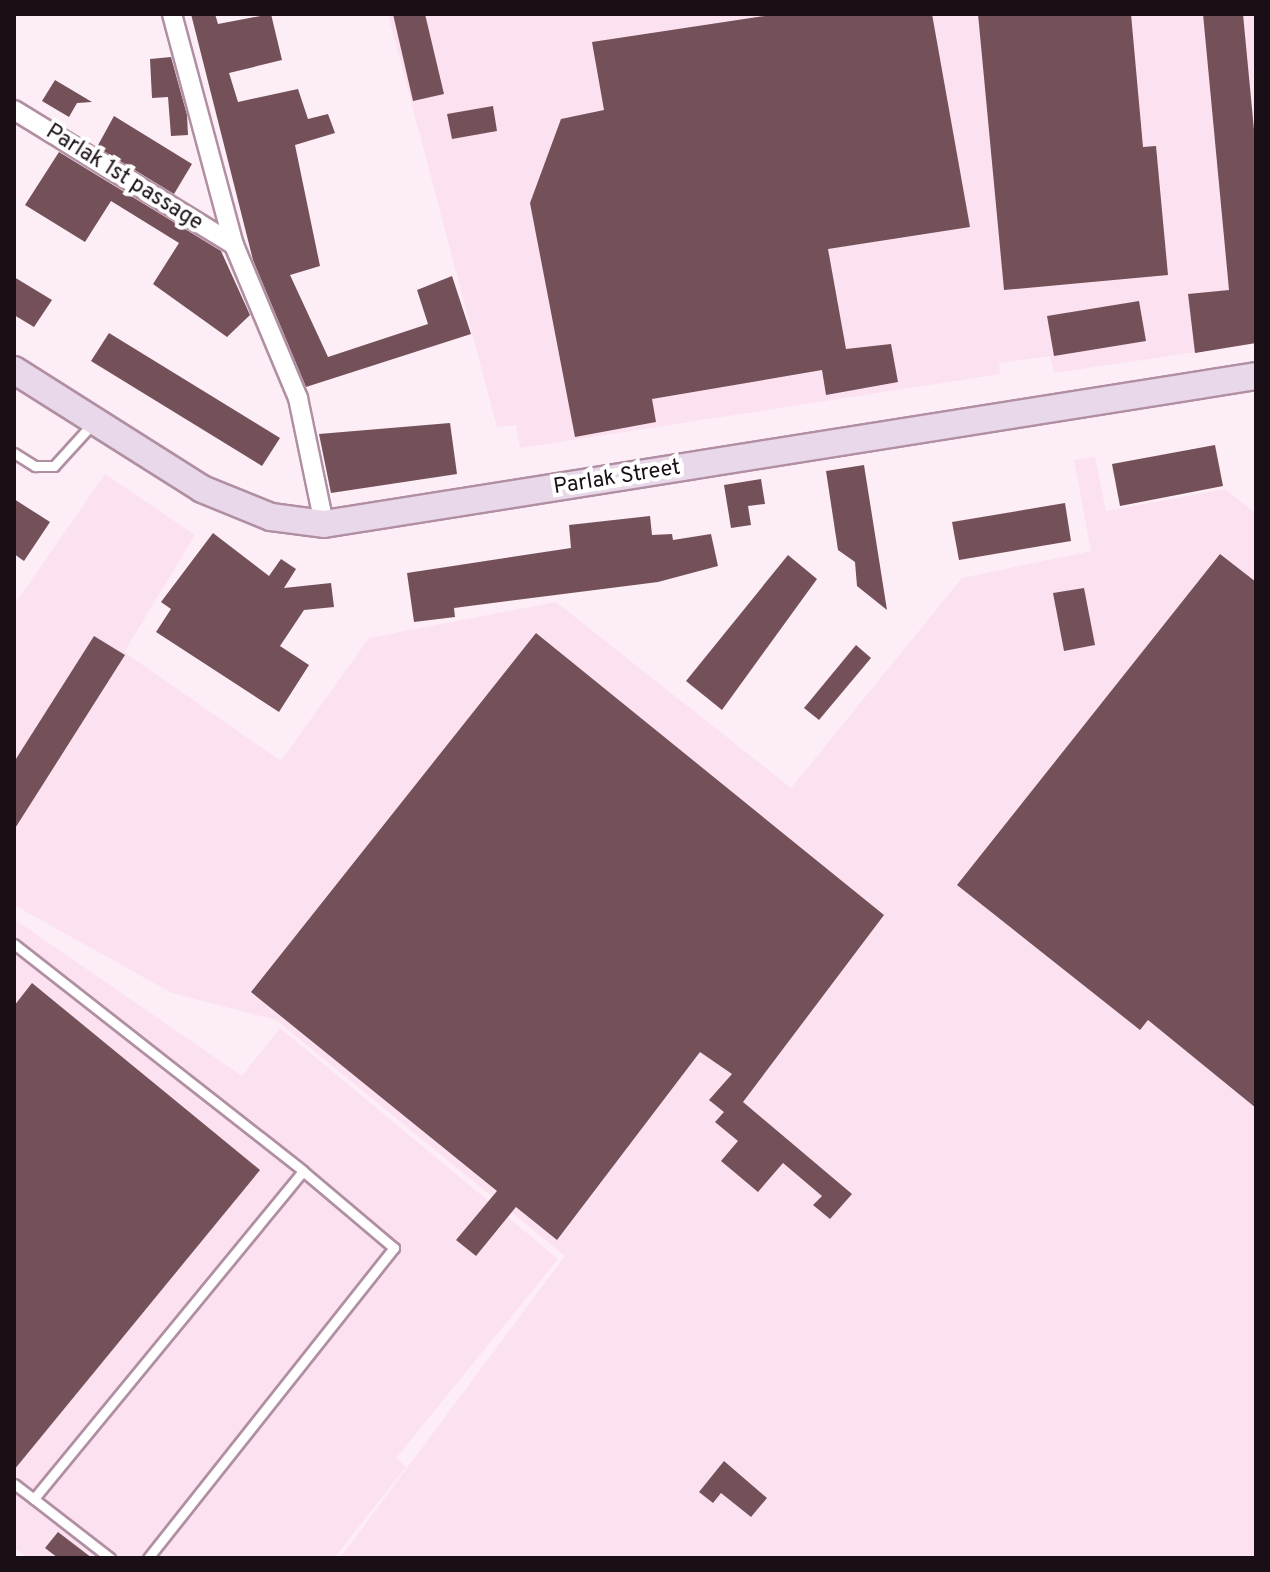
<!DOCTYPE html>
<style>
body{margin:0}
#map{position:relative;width:1270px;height:1572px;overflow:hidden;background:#fcedf6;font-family:Overpass,sans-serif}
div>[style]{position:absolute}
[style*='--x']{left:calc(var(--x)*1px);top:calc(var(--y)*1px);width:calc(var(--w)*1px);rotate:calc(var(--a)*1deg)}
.built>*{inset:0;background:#fce1f0}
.building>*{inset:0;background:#745159}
.roads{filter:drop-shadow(2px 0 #b18fa2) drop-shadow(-2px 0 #b18fa2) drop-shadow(0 2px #b18fa2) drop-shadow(0 -2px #b18fa2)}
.lane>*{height:9px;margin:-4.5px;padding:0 4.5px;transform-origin:4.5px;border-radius:4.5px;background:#fff}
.street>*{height:18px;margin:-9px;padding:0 9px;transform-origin:9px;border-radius:9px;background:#fff}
.secondary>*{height:26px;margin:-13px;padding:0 13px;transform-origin:13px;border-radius:13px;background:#e8d8ea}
span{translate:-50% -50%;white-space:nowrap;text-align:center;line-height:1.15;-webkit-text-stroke:8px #fff;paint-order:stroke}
.street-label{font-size:22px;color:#1b0f17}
.frame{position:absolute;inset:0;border:16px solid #1b0f17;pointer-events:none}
</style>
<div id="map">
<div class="built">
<i style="clip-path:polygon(388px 14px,1256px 14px,1256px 343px,1054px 373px,1050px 356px,999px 363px,1000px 374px,520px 448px,516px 425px,497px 427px)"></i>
<i style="clip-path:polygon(1095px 457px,1106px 511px,1225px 489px,1256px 514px,1256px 1558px,340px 1558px,565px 1256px,276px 1020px,172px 993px,14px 905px,14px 605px,105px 474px,195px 535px,124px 652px,281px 761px,369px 638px,556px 602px,791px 788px,962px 578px,1091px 551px,1074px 460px)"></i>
<i style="clip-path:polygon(14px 919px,242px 1076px,280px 1028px,558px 1259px,396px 1458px,406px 1467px,334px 1558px,28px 1558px,14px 1547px)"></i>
</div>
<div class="building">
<i style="clip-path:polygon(191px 14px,215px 14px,218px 24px,271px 14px,282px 60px,229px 73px,238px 102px,298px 89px,308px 119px,328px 114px,335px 133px,295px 145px,320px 266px,290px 275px,328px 357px,428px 324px,417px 290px,452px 276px,471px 334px,306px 387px,253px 260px)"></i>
<i style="clip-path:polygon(393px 14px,425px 14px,444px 94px,413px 101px)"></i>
<i style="clip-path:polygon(778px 14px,932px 14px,970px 227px,828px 249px,846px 349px,891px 344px,898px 382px,826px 395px,822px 370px,652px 399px,656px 422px,575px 437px,530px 203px,561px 119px,604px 110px,592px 42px)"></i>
<i style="clip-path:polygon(978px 14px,1131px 14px,1143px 147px,1156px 146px,1168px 275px,1004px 290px)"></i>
<i style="clip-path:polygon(1203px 14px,1243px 14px,1256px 151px,1256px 343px,1195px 353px,1188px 294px,1229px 290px)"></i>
<i style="clip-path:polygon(171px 57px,187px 115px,188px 135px,171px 136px,168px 97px,152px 98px,150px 59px)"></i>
<i style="clip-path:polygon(55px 80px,92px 102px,77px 103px,69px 117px,42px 101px)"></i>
<i style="clip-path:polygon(493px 106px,497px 131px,452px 139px,447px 114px)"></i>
<i style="clip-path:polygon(114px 116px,192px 164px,174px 194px,97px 147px)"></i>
<i style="clip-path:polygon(59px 152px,221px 251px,250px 315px,227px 337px,153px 284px,179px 243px,111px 201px,85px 242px,25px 205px)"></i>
<i style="clip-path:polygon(14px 277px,52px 300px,34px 327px,14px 315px)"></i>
<i style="clip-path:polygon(1139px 301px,1146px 341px,1054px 356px,1047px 316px)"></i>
<i style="clip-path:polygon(109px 333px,280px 438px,262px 466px,91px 361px)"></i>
<i style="clip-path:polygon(450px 423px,457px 474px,331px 493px,319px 434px)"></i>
<i style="clip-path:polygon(1215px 445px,1223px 486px,1120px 506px,1112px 464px)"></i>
<i style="clip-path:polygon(864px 465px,887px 610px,857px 586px,855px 562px,838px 550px,826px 471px)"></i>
<i style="clip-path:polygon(761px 479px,765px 504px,748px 506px,751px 525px,731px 528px,724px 485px)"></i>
<i style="clip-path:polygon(14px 499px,50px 522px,24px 561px,14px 554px)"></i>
<i style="clip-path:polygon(1065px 503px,1071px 541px,959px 560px,952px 522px)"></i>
<i style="clip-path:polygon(650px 516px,652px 535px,672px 534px,673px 540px,711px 534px,718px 566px,658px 582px,454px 608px,455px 617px,414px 622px,407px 573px,571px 548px,569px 525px)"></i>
<i style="clip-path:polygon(213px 533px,269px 576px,281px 559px,296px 569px,284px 588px,331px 583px,334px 607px,304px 610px,280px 646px,309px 665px,279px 712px,156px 632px,171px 609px,161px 602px)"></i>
<i style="clip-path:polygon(1220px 554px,1256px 582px,1256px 1108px,1148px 1020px,1140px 1030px,957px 885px)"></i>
<i style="clip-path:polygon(788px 555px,817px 579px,722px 710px,686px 681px)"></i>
<i style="clip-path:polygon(1084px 588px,1095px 645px,1064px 651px,1053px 593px)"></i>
<i style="clip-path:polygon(536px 633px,884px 915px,743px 1102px,852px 1194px,830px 1219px,813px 1205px,822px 1196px,783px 1163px,758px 1192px,721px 1161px,738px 1141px,715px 1122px,724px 1112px,709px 1100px,732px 1074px,700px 1052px,557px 1240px,516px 1207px,476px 1256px,456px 1240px,497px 1191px,251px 992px)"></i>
<i style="clip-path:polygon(94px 636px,125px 655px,14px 830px,14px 762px)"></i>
<i style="clip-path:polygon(856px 645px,871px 658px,819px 720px,804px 708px)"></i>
<i style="clip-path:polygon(32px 983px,260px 1170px,14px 1470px,14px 1006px)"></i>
<i style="clip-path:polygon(724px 1461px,767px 1498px,751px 1517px,721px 1493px,713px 1503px,699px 1492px)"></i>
<i style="clip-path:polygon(58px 1532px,92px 1558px,58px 1558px,45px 1548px)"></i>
</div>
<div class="roads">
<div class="lane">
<i style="--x:14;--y:453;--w:25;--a:32"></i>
<i style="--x:35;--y:466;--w:19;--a:0"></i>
<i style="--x:54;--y:466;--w:59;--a:-47.7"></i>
<i style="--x:14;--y:944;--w:367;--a:38.1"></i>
<i style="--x:303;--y:1171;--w:424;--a:129.4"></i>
<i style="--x:34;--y:1499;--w:25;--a:-143"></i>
<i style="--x:34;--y:1499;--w:96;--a:37.8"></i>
<i style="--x:148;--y:1558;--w:396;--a:-51.6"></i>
<i style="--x:394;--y:1248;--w:119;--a:-139.8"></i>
</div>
<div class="street">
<i style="--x:172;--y:14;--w:239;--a:75"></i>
<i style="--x:234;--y:245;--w:166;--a:67.3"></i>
<i style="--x:298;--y:398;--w:129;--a:78.3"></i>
<i style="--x:14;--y:110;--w:258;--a:31.5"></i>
</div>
<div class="secondary">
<i style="--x:14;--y:370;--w:222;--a:32.3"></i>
<i style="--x:202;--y:489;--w:74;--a:22.1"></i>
<i style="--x:271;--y:517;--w:53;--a:7.5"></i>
<i style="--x:324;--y:524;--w:944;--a:-9.02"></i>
</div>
</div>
<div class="street-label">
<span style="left:124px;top:178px;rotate:32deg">Parlak 1st passage</span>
<span style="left:617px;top:478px;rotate:-9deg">Parlak Street</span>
</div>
<div class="frame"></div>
</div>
